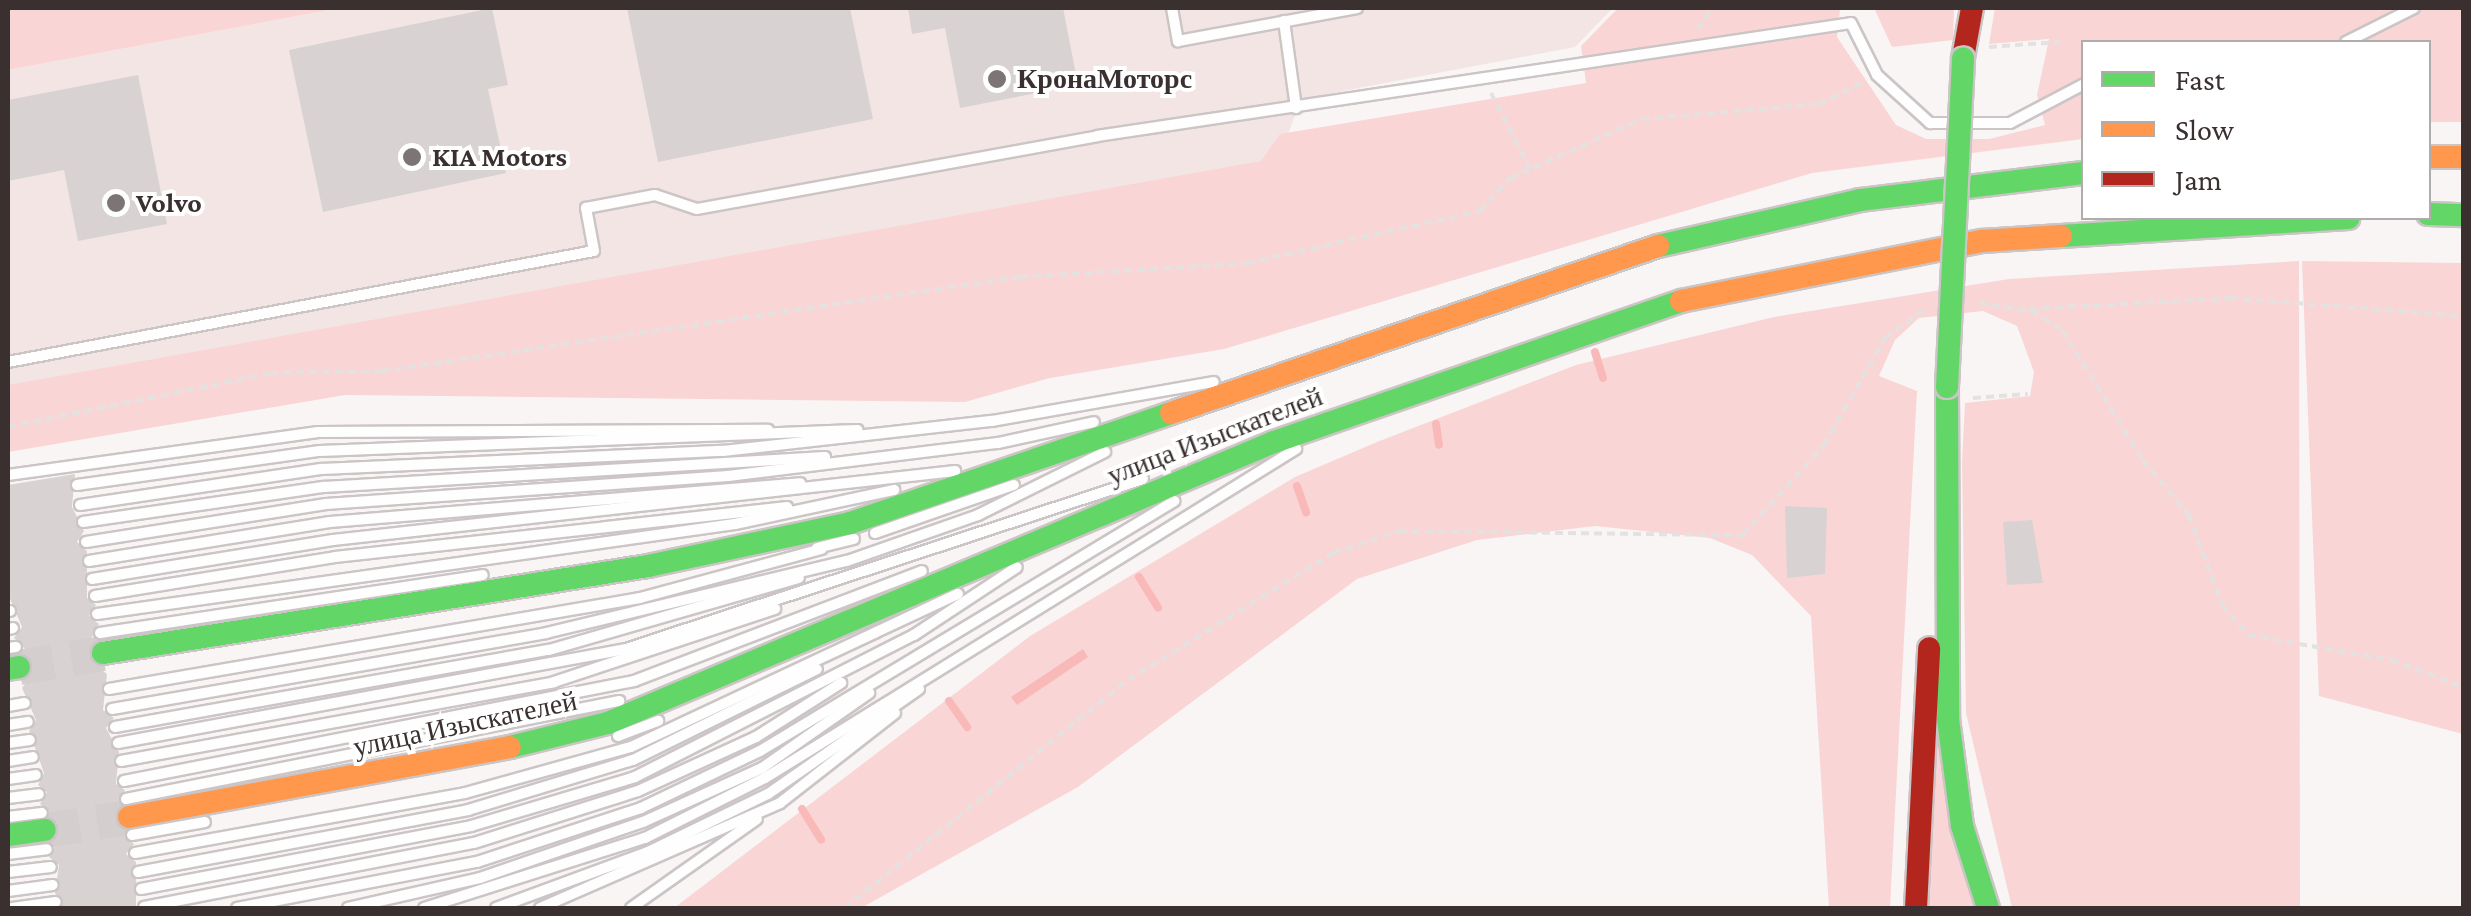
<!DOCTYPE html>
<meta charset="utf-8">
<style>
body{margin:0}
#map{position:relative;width:2471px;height:916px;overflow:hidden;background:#faf5f5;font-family:"Crimson Pro",serif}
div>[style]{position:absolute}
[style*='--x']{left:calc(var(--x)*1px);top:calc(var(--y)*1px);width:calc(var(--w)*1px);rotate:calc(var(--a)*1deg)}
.built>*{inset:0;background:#f3e5e4}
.green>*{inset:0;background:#f9d6d5}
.water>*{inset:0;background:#f8b9b8}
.stream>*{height:8px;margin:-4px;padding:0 4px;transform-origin:4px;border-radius:4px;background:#f8b9b8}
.building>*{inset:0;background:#d9d2d2}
.highway-tunnel>*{height:35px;margin-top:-17.5px;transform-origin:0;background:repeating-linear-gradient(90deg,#d4cece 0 35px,transparent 0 53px)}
.path>*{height:4px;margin-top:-2px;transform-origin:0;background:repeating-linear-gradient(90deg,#e4e1e1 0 8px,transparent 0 13px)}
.roads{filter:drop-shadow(2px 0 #ccc5c5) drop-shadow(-2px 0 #ccc5c5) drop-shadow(0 2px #ccc5c5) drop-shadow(0 -2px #ccc5c5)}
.lane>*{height:10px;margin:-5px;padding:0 5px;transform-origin:5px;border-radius:5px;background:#fefefe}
.fast>*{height:22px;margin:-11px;padding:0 11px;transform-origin:11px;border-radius:11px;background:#63d668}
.slow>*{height:22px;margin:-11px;padding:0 11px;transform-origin:11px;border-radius:11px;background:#ff974d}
.jam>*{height:22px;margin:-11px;padding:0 11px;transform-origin:11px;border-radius:11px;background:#b3261e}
.bridges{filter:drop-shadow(2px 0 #ccc5c5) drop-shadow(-2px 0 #ccc5c5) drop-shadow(0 2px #ccc5c5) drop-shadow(0 -2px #ccc5c5)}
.fast-bridge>*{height:22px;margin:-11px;padding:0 11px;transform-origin:11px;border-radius:11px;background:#63d668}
.dots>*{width:28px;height:28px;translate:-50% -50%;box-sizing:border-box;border:5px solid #fff;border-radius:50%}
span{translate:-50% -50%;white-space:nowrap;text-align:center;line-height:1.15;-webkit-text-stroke:8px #fff;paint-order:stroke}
.poi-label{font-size:28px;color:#3a3030;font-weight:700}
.left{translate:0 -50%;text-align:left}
.street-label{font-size:28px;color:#3a3030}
.frame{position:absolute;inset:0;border:10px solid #3a3030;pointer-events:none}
.legend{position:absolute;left:2081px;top:40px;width:350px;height:180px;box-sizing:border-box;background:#fff;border:2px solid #b0acac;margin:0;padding:12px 18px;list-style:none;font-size:30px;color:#3a3030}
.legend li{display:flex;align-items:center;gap:20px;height:50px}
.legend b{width:50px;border:2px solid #b0acac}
</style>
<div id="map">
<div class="built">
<i style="clip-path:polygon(340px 8px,1613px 8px,1575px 47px,1301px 99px,1278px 161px,8px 388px,8px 70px)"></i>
</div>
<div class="green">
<i style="clip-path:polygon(8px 8px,340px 8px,8px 70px)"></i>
<i style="clip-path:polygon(1618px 8px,1854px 8px,1840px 10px,1837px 37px,1896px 125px,1926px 139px,1989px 139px,2045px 125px,2037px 95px,2049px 39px,1989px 44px,1995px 8px,2463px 8px,2463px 122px,2429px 122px,2428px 42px,2084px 42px,2083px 139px,1812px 173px,1224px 349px,1050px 378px,965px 402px,345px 395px,8px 452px,8px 385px,1261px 161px,1280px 134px,1586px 83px,1581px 46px)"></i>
<i style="clip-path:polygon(1874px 8px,1954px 8px,1953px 40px,1892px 47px)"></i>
<i style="clip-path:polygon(2299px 261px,2300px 908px,2012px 908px,1966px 713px,1962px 463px,1965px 403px,2030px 396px,2034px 372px,2017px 326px,1983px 311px,1919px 318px,1895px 340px,1879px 376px,1917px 391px,1890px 908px,1829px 908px,1811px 616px,1752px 555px,1710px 538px,1595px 526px,1477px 540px,1357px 579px,1078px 787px,861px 908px,674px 908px,1030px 636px,1295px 477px,1377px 442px,1576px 365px,1774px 317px,2009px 279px)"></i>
<i style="clip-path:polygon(2302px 261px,2463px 263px,2463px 734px,2319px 696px)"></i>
<i style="clip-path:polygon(1933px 721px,1979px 908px,1924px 908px)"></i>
</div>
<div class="water">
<i style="clip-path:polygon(1083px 649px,1088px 657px,1017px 705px,1011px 697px)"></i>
</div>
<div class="stream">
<i style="--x:1595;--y:352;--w:27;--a:73"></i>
<i style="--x:1436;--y:424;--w:21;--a:82"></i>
<i style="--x:1297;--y:486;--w:28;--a:71"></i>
<i style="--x:1139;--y:577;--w:36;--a:58"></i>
<i style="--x:949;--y:701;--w:32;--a:55"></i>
<i style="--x:802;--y:809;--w:36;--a:58"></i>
</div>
<div class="building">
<i style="clip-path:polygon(492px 8px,508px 85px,488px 89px,506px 173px,323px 212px,289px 50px)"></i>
<i style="clip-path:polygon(627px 8px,850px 8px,873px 119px,658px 162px)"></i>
<i style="clip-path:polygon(908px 8px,1063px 8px,1078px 85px,960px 108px,945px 28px,912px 34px)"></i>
<i style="clip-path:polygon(138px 75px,167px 224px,78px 241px,64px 170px,8px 181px,8px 100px)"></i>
<i style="clip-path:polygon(75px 474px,72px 507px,84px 531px,77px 542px,87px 551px,87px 598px,96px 605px,89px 616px,99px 624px,82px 655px,107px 674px,103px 710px,114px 718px,106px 728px,119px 752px,116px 784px,125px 790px,108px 820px,134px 844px,126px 854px,136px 862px,136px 908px,62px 908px,55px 893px,59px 865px,49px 857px,66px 826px,40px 804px,47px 792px,38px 785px,44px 773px,29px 731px,36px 720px,22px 688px,40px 664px,14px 638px,22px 627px,8px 594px,8px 485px)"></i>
<i style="clip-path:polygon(1785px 506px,1827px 508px,1825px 574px,1787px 578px)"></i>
<i style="clip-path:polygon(2032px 520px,2043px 583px,2007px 585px,2003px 522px)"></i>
</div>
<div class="highway-tunnel">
<i style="--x:19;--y:667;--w:85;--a:-9.5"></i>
<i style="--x:45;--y:830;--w:85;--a:-8.8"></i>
</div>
<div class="path">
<i style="--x:1698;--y:29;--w:25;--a:-58"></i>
<i style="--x:1989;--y:47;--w:71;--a:-4"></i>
<i style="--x:1491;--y:93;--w:85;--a:62.8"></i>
<i style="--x:1979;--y:303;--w:54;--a:8.6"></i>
<i style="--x:2032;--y:311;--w:36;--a:32"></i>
<i style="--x:2062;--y:330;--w:153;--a:58.1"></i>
<i style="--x:2143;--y:460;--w:72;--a:50.1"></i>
<i style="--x:2189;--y:515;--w:96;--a:69.9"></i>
<i style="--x:2222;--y:605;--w:40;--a:49"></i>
<i style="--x:2248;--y:635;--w:145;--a:9.9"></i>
<i style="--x:2391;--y:660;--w:78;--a:20.3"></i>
<i style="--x:2029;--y:309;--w:201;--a:-3.1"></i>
<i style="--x:2230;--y:298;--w:235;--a:4.4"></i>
<i style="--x:1973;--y:398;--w:55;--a:-4.2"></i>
<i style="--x:8;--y:427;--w:268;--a:-11.6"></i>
<i style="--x:270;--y:373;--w:112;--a:-1"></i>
<i style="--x:382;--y:371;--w:645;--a:-8.38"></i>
<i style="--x:1020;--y:277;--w:227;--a:-3.5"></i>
<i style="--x:1247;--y:263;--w:239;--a:-12.6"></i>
<i style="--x:1480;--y:211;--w:45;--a:-47.7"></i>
<i style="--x:1510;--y:178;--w:145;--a:-24.1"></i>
<i style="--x:1642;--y:119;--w:178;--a:-4.8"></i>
<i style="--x:1819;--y:104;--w:50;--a:-26.1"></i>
<i style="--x:845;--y:908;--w:363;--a:-38.9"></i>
<i style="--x:1128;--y:680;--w:241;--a:-31.8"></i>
<i style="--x:1333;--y:553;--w:70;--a:-18.4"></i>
<i style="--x:1399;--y:531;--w:344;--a:0.7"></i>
<i style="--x:1743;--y:535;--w:121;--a:-48"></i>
<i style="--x:1824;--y:445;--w:123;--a:-60.3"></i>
<i style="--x:1885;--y:338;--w:49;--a:-35.9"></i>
</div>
<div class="roads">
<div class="lane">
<i style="--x:1172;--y:8;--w:34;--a:80"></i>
<i style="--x:1178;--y:41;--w:182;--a:-10.4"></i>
<i style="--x:1284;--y:21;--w:88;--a:82.1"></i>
<i style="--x:2346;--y:42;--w:76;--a:-26.6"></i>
<i style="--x:8;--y:362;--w:596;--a:-10.73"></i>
<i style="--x:594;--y:251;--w:44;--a:-100.5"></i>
<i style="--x:586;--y:208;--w:70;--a:-10.7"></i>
<i style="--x:655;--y:195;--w:44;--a:18.4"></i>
<i style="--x:697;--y:209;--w:407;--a:-10.3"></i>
<i style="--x:1097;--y:136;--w:762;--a:-8.52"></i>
<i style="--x:1851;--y:23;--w:58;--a:63.4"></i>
<i style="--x:1877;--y:75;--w:72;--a:42.2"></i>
<i style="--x:1930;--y:123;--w:80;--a:0"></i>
<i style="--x:2010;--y:123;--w:84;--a:-27.8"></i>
<i style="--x:8;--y:475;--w:313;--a:-7.9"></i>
<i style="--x:318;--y:432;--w:450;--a:-0.3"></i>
<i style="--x:77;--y:485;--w:245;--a:-8"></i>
<i style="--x:320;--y:451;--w:538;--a:-2.24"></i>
<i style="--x:80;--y:505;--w:245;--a:-8.5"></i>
<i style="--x:322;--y:469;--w:401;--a:-2.6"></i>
<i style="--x:723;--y:451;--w:271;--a:-6.4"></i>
<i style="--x:992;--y:421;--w:225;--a:-10"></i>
<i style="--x:83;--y:522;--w:244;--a:-8.3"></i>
<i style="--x:324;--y:487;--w:502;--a:-3.43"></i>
<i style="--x:875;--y:533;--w:147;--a:-19.1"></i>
<i style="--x:86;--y:542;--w:243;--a:-9"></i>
<i style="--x:326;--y:504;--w:403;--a:-4"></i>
<i style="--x:728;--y:476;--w:272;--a:-7"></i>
<i style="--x:998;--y:443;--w:98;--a:-12.3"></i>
<i style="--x:817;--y:548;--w:38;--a:-14"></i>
<i style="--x:89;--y:561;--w:244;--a:-9.2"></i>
<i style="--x:330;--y:522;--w:472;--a:-4.7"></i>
<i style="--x:92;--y:579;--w:244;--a:-9.2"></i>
<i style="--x:333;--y:540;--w:626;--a:-6.33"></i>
<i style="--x:95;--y:596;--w:243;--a:-9.2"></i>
<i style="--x:335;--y:557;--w:455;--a:-6.3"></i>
<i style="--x:8;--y:611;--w:2;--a:0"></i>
<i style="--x:97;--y:614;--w:644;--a:-8.03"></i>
<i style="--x:735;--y:524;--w:163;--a:-12.1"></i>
<i style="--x:8;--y:629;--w:5;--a:-11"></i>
<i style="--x:100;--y:633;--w:387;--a:-8.6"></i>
<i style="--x:8;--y:648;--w:8;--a:-7"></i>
<i style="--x:109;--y:689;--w:539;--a:-9.72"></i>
<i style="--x:640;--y:598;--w:188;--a:-15.1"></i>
<i style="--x:8;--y:706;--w:17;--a:-10"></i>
<i style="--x:112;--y:709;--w:441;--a:-9.9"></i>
<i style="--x:546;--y:633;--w:309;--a:-13.5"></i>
<i style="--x:847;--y:561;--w:139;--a:-19.3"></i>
<i style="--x:978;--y:515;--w:142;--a:-26.4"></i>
<i style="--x:8;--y:725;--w:20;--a:-9"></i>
<i style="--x:115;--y:727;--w:441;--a:-10.1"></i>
<i style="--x:549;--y:650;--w:260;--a:-16.1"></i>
<i style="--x:618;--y:736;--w:43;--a:-20.6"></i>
<i style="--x:8;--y:743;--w:22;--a:-8"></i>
<i style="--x:118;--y:743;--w:517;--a:-10.48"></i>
<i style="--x:626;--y:649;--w:544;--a:-18.2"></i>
<i style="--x:8;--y:761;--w:25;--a:-9"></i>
<i style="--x:121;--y:761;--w:440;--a:-10.3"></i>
<i style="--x:554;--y:682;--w:233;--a:-18.3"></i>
<i style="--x:8;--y:779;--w:28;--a:-8"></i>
<i style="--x:124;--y:781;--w:520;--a:-11.09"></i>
<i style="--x:634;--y:681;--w:308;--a:-20.9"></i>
<i style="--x:8;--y:798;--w:31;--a:-7"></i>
<i style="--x:126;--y:799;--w:503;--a:-11.24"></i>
<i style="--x:8;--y:817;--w:34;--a:-7"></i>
<i style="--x:132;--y:835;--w:74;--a:-10.1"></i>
<i style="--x:135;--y:853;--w:335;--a:-10.3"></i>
<i style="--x:465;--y:793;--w:172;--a:-15.5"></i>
<i style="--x:631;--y:747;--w:361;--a:-25.1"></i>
<i style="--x:8;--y:854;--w:39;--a:-7"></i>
<i style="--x:8;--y:872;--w:43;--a:-6.6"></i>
<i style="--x:138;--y:872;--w:336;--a:-10.6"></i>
<i style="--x:468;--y:810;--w:172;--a:-16.9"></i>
<i style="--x:633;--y:760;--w:205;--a:-26.3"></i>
<i style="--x:141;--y:889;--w:336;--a:-10.8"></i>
<i style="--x:471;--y:826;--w:171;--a:-16.6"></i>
<i style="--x:635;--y:777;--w:313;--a:-27"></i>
<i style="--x:914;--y:635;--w:123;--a:-33.4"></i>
<i style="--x:8;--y:891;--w:45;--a:-7.6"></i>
<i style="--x:144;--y:907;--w:336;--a:-11"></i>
<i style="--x:474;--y:843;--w:172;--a:-17.6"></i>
<i style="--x:638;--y:791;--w:130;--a:-24.6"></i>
<i style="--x:756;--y:737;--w:101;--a:-32.4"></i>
<i style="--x:12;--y:908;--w:44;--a:-7.8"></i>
<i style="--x:237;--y:908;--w:244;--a:-10.9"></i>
<i style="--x:477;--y:862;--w:173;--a:-18.2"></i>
<i style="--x:641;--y:808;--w:132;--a:-25.6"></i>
<i style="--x:760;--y:751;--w:484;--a:-31.1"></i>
<i style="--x:348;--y:908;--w:135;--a:-12.8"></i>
<i style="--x:480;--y:878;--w:172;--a:-19"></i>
<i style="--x:643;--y:822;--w:131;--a:-24.4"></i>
<i style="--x:762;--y:768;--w:131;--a:-35"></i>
<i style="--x:424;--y:908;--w:232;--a:-17.6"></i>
<i style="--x:645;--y:838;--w:134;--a:-26.6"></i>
<i style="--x:765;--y:778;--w:625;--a:-31.78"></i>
<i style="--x:496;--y:908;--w:162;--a:-20.2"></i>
<i style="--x:648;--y:852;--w:133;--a:-25.8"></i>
<i style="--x:768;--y:794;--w:184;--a:-34.8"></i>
<i style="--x:540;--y:908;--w:262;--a:-23.6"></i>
<i style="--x:780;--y:803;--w:146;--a:-38"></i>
<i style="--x:631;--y:908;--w:154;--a:-35.2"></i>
</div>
<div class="fast">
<i style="--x:2428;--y:214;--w:36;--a:2"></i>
<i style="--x:2061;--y:236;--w:288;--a:-3.6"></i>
<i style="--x:1658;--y:246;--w:207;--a:-12.8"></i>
<i style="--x:1860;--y:200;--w:226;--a:-6.9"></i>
<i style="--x:1947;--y:387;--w:332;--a:89.8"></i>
<i style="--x:1948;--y:719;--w:108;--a:82.5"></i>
<i style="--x:1962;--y:826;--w:86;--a:72.4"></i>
<i style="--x:103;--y:653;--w:552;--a:-9.07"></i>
<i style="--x:648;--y:566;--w:207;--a:-12"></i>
<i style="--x:850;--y:523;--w:339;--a:-18.9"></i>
<i style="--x:8;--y:669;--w:11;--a:-10"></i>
<i style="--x:510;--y:747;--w:101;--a:-13.8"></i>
<i style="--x:608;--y:723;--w:723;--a:-22.88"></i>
<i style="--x:1274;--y:442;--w:431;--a:-19.1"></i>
<i style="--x:8;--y:835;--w:37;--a:-8"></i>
</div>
<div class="slow">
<i style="--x:2428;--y:157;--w:36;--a:0"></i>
<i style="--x:1681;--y:301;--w:307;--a:-11.3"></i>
<i style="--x:1982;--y:241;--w:79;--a:-3.6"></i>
<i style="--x:1171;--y:413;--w:515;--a:-18.93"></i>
<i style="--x:129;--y:817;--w:387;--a:-10.4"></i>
</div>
<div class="jam">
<i style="--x:1963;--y:58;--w:51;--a:-79.8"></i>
<i style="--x:1916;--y:908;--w:260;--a:-87.1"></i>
</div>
</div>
<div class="bridges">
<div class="fast-bridge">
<i style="--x:1947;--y:387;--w:329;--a:-87.2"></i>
</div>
</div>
<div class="dots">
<i style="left:997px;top:79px;background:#7d7575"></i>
<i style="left:412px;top:157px;background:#7d7575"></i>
<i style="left:116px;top:203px;background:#7d7575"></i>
</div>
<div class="poi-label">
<span class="left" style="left:1017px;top:79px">КронаМоторс</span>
<span class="left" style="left:432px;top:157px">KIA Motors</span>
<span class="left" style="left:136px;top:203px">Volvo</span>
</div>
<div class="street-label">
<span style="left:1215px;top:436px;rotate:-21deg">улица Изыскателей</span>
<span style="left:465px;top:724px;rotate:-12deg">улица Изыскателей</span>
</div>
<div class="frame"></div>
<ul class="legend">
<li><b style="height:12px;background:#63d668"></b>Fast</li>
<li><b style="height:12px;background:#ff974d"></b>Slow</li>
<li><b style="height:12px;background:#b3261e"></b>Jam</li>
</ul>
</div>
